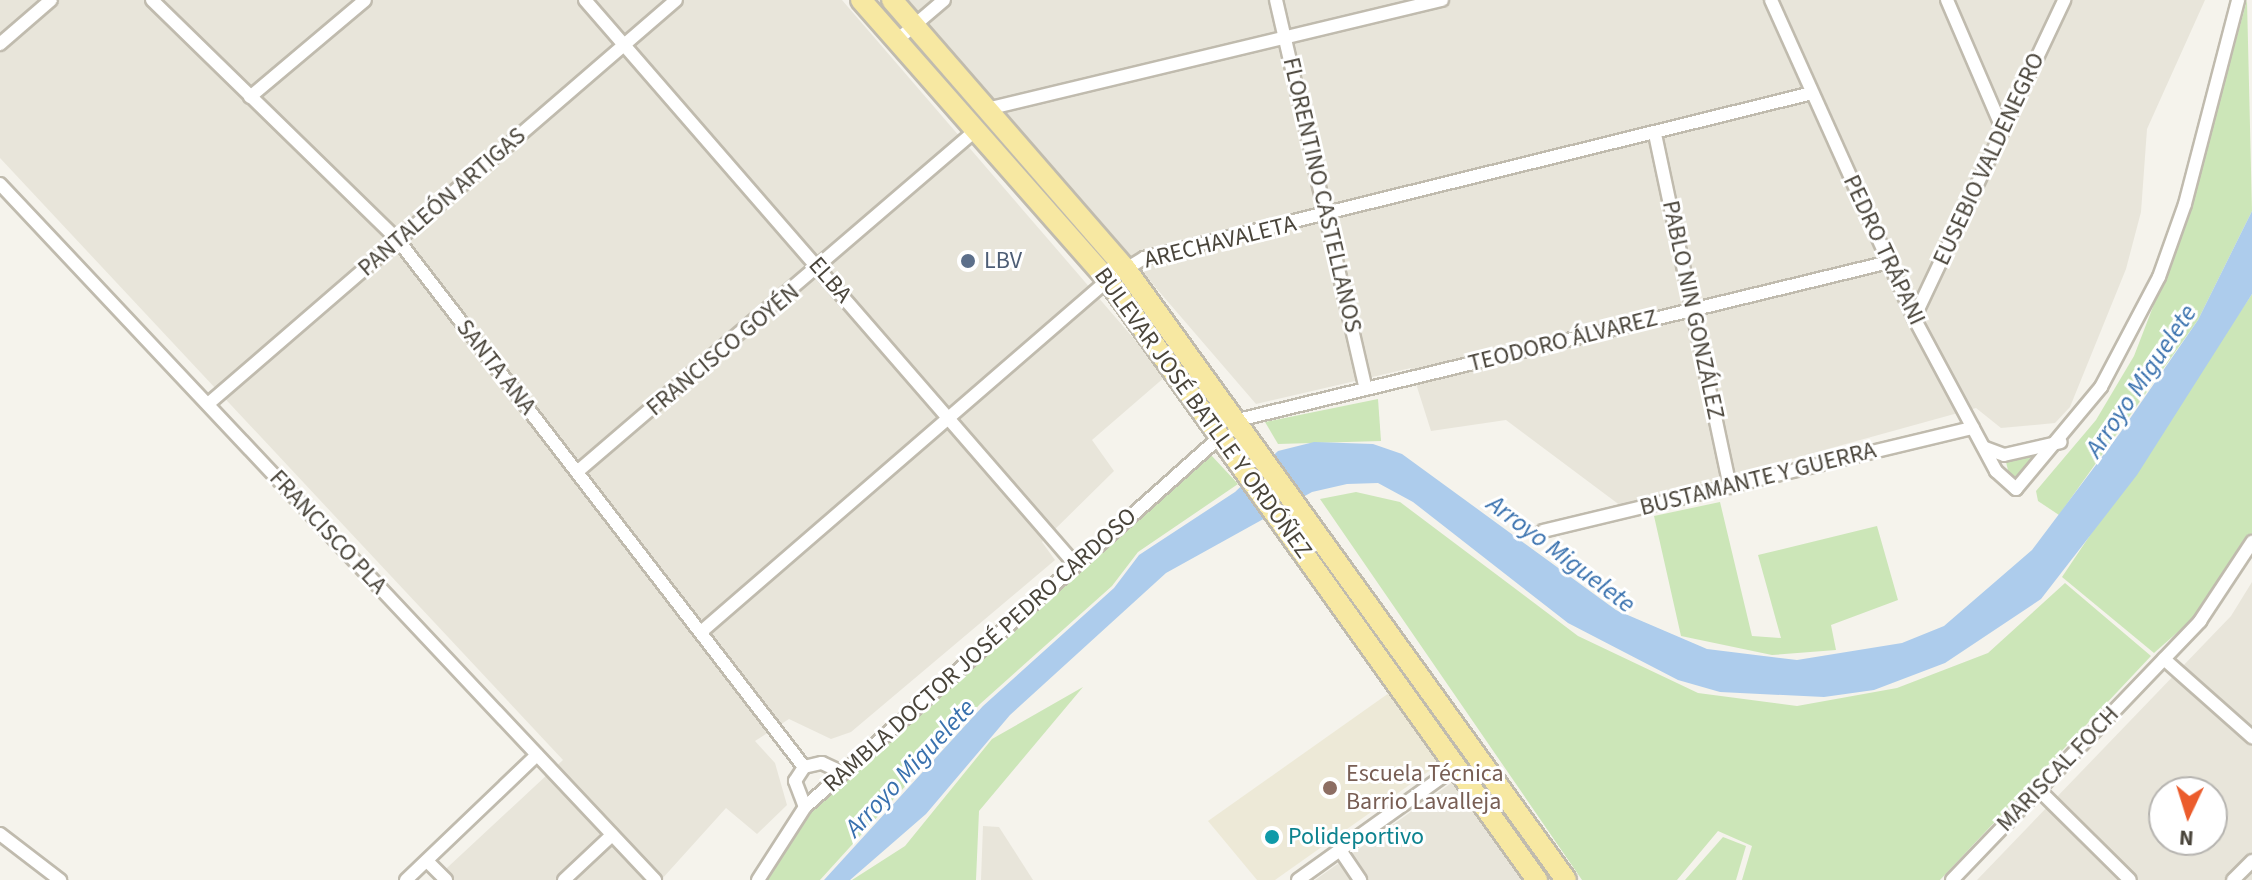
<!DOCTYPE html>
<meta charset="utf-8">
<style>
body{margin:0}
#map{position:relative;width:2252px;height:880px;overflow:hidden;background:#f5f3ec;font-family:"Source Sans 3",sans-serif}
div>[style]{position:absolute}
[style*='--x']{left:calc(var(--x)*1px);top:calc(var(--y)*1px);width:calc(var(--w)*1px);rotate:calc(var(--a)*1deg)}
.residential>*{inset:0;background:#e8e5da}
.education>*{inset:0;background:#ede9d7}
.green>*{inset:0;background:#cce6b8}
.water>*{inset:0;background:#adccec}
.roads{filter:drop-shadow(2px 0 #c0bbae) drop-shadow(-2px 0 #c0bbae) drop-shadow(0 2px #c0bbae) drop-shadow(0 -2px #c0bbae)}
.street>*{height:12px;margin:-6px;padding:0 6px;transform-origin:6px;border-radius:6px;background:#fff}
.primary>*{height:20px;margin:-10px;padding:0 10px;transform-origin:10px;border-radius:10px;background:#f7e8a2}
.dots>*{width:22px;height:22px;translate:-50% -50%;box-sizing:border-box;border:4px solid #fff;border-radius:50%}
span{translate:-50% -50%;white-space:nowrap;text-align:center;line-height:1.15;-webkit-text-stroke:6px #fff;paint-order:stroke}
.street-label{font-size:24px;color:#49443a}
.service-label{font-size:24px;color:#4e5e75}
.left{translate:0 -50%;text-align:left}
.education-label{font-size:24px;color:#785e54}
.culture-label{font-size:24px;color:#0d838f}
.water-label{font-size:26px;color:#3971ae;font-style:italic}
.north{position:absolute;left:2148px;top:776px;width:80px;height:80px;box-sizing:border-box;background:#fff;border:2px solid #b6b4b0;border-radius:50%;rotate:184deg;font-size:22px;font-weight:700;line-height:32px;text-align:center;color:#49443a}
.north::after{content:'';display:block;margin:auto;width:28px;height:36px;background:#eb5c2c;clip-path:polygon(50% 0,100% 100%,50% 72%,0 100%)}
</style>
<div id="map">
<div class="residential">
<i style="clip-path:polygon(0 0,842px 0,1166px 376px,1092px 440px,1114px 471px,1042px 542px,1055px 560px,851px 732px,831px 739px,789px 719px,755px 741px,775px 763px,787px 805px,757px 834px,726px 808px,661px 880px,434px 880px,563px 760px,0 158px)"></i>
<i style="clip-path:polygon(908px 0,2205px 0,2147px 129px,2141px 212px,2126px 269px,2070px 407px,2055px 423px,2001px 428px,1976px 408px,1621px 506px,1506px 420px,1431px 431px,1411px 368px,1256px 404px)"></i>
<i style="clip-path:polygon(evenodd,2252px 582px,2252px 880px,1977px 880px,2231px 616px,2252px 582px,2164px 792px,2212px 792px,2212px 840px,2164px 840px,2164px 792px)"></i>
<i style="clip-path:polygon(1457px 779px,1523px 880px,1315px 880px)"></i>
<i style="clip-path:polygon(983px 826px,999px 827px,1033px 880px,981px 880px)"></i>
</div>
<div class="education">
<i style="clip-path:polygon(1389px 693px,1439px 764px,1275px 880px,1257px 880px,1208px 821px)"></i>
</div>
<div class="green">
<i style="clip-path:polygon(2247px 0,2252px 211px,2198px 320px,2059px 515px,2038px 501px,2036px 491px,2096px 420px,2134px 356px,2188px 216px)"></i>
<i style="clip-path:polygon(915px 40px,1104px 254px,911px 43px)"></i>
<i style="clip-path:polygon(2252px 294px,2252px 533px,2196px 616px,2154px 653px,2062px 577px)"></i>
<i style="clip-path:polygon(1378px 399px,1381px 441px,1278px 444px,1265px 422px)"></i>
<i style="clip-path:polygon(1211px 455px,1238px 484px,1138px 552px,1112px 586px,980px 704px,820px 880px,765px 880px,811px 811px)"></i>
<i style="clip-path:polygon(2038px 455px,2015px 481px,2010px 479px,2006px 462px)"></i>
<i style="clip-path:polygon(1356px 492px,1400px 502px,1578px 636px,1698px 693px,1797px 706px,1897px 688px,1988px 653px,2065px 583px,2151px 656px,1940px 880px,1742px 880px,1752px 846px,1718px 831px,1677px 880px,1582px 880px,1320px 499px)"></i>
<i style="clip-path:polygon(1720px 502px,1752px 636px,1781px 638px,1758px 555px,1877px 526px,1898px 600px,1831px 625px,1836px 650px,1772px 655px,1681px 636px,1654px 516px)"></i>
<i style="clip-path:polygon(1290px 513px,1519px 830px,1518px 832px,1482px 785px)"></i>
<i style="clip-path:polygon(1083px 687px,979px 811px,976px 880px,852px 880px,905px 846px,992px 739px)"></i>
<i style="clip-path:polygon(1723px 837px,1746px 846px,1736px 880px,1685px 880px)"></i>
</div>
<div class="water">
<i style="clip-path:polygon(2252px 211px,2252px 294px,2137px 475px,2041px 599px,1945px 663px,1874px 690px,1824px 697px,1720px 692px,1678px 680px,1568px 623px,1413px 502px,1378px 483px,1347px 484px,1312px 492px,1166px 573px,1010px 715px,926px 814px,850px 880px,824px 880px,983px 706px,1114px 588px,1139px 555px,1235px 492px,1278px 451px,1314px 442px,1373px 444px,1402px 454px,1616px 610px,1707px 649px,1797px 660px,1902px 643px,1944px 626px,2032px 550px,2120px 433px,2198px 320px)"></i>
</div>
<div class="roads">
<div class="street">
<i style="--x:152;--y:0;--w:344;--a:44.3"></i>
<i style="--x:398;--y:240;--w:665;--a:52.39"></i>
<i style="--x:585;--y:0;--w:744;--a:49.03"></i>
<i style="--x:1276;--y:0;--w:399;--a:77"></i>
<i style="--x:1771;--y:0;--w:349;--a:65.8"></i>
<i style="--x:1914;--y:318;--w:174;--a:61.8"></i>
<i style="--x:1996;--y:471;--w:27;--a:42"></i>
<i style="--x:2016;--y:489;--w:133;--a:-50.2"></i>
<i style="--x:2101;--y:387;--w:124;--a:-62.2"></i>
<i style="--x:2159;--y:277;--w:77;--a:-70.4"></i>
<i style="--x:2185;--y:204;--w:211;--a:-75.4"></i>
<i style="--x:1947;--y:0;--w:142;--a:66.7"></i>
<i style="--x:896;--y:41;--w:63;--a:-40.5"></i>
<i style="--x:0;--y:44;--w:67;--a:-40.8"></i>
<i style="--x:250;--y:97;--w:150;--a:-40.1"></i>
<i style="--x:987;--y:109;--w:468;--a:-13.5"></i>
<i style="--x:1655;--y:134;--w:361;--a:78"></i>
<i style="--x:0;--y:184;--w:956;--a:46.74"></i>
<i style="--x:1914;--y:318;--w:352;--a:-64.7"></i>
<i style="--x:208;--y:404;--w:618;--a:-40.8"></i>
<i style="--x:1238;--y:420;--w:670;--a:-13.64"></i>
<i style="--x:1985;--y:448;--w:20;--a:20"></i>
<i style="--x:2004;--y:455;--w:58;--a:-12.8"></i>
<i style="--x:577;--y:472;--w:524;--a:-40.59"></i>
<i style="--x:1543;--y:531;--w:442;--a:-13.5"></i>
<i style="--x:701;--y:632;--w:538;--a:-40.86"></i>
<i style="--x:1108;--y:280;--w:42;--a:-31.4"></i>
<i style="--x:1144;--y:258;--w:688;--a:-13.87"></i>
<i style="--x:2164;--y:659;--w:118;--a:41.6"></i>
<i style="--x:2038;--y:789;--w:129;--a:44.7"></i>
<i style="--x:805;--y:807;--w:28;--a:-111"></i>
<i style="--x:795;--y:781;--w:17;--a:-57"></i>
<i style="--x:804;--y:767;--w:18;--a:-13"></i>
<i style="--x:822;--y:763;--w:23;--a:25"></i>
<i style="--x:0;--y:834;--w:76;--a:37.5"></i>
<i style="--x:1340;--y:850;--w:36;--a:56"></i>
<i style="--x:427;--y:861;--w:27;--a:45"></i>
<i style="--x:406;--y:880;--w:181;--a:-43.7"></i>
<i style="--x:564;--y:880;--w:66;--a:-43.2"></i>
<i style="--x:758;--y:880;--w:87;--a:-57.2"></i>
<i style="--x:805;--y:807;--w:557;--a:-41.73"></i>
<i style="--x:1298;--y:880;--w:196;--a:-35.6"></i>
<i style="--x:1952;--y:880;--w:359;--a:-46.2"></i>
<i style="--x:2200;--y:621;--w:95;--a:-56.6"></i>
<i style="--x:2233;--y:880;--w:27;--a:-45"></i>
</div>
<div class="primary">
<i style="--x:861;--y:0;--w:373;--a:48.6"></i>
<i style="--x:1108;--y:280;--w:738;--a:54.44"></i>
<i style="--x:892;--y:0;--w:355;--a:49"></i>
<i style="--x:1125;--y:268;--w:754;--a:54.22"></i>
</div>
</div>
<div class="dots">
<i style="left:968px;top:261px;background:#5c6f8a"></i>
<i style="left:1330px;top:788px;background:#8d6e63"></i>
<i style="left:1272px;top:837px;background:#0f9aa8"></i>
</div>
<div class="street-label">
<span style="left:1989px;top:159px;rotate:-65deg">EUSEBIO VALDENEGRO</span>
<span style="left:1322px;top:195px;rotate:77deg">FLORENTINO CASTELLANOS</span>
<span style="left:442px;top:202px;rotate:-41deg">PANTALEÓN ARTIGAS</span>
<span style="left:1220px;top:242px;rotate:-14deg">ARECHAVALETA</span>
<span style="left:1884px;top:250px;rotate:65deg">PEDRO TRÁPANI</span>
<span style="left:830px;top:280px;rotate:49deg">ELBA</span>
<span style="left:1693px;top:310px;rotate:78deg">PABLO NIN GONZÁLEZ</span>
<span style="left:1563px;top:341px;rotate:-14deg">TEODORO ÁLVAREZ</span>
<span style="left:723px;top:350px;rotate:-40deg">FRANCISCO GOYÉN</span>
<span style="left:496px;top:367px;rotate:52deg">SANTA ANA</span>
<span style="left:1203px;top:413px;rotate:54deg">BULEVAR JOSÉ BATLLE Y ORDÓÑEZ</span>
<span style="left:1758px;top:479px;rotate:-14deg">BUSTAMANTE Y GUERRA</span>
<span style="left:328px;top:532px;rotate:47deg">FRANCISCO PLA</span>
<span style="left:980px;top:650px;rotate:-42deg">RAMBLA DOCTOR JOSÉ PEDRO CARDOSO</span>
<span style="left:2058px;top:769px;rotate:-46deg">MARISCAL FOCH</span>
</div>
<div class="service-label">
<span class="left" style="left:984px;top:261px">LBV</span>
</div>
<div class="education-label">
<span class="left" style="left:1346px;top:788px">Escuela Técnica<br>Barrio Lavalleja</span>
</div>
<div class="culture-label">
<span class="left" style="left:1288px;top:837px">Polideportivo</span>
</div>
<div class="water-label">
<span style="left:2141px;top:381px;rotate:-56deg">Arroyo Miguelete</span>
<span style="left:1561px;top:554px;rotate:37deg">Arroyo Miguelete</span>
<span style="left:910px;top:768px;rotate:-47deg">Arroyo Miguelete</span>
</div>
<div class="north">N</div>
</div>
